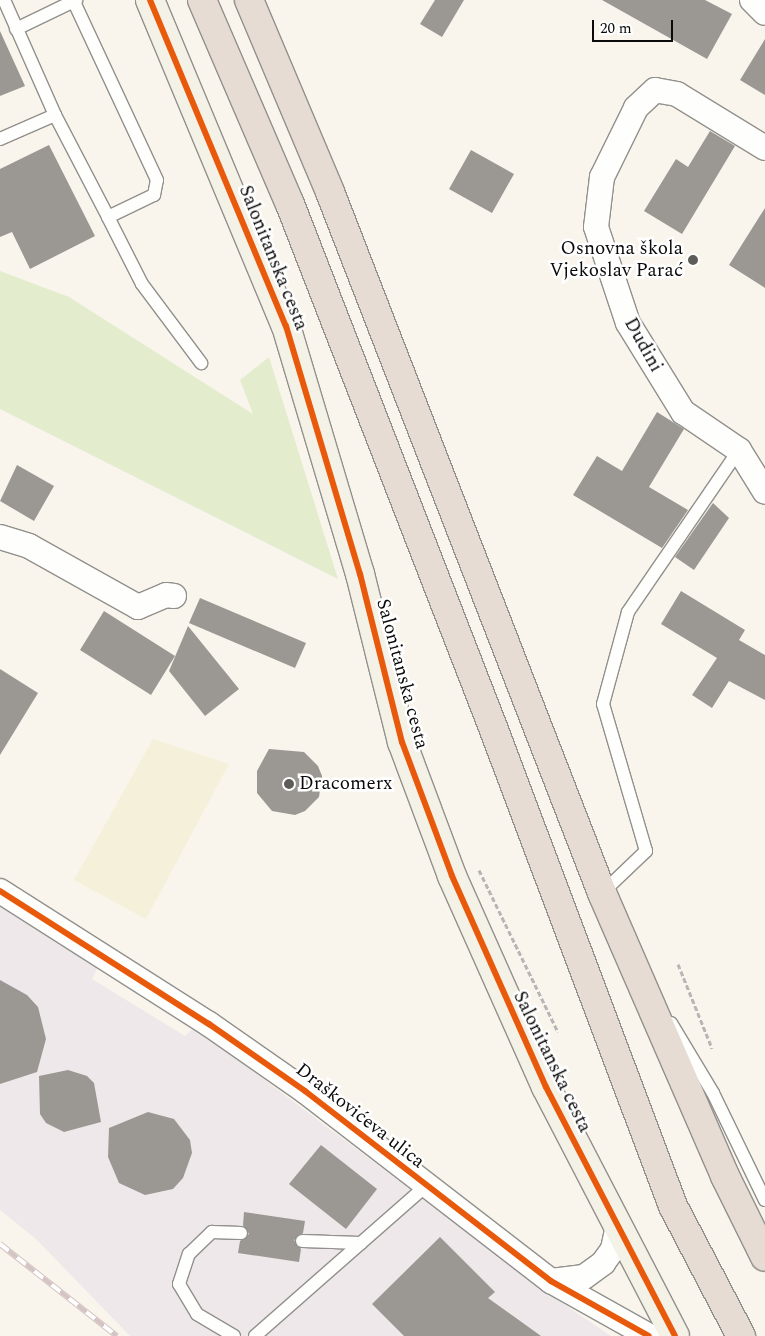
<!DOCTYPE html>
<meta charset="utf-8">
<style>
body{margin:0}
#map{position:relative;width:765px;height:1336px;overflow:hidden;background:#f9f5ec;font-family:Spectral,serif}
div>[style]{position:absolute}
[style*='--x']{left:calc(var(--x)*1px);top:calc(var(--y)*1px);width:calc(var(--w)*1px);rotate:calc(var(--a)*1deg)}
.industrial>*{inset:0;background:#efe8ea}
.farmland>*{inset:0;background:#f5f0d9}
.green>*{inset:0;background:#e3edcd}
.building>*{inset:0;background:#9b9893}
.path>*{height:3px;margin-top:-1.5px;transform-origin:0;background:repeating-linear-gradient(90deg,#b7b6b5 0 5px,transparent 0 7.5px)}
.roads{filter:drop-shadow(1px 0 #92908c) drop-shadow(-1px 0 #92908c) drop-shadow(0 1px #92908c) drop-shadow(0 -1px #92908c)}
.lane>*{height:12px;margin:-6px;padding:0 6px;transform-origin:6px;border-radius:6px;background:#fefefc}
.street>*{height:24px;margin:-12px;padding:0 12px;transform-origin:12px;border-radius:12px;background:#fefefc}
.secondary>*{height:28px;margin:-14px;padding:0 14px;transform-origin:14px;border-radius:14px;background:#f4f2e7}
.highway>*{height:28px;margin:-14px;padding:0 14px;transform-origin:14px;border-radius:14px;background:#e7dcd3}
.rail>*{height:5.5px;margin-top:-2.75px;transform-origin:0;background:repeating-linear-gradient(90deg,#fff 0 11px,#d5c4c4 0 22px);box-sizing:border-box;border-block:1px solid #d5c4c4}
.cycleway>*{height:6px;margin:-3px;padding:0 3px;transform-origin:3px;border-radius:3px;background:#e8590c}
.dots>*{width:14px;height:14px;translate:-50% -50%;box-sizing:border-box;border:2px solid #fff;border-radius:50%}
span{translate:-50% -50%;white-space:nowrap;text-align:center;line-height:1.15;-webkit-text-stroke:5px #fff;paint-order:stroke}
.poi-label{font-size:19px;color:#0a0a0a}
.right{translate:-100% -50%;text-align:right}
.left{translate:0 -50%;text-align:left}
.street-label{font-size:19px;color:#0a0a0a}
.scale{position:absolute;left:592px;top:20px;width:81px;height:22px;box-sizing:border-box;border:2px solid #0a0a0a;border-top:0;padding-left:6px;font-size:15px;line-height:18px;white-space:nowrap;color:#0a0a0a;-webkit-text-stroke:4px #fff;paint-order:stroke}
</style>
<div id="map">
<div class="industrial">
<i style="clip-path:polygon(0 902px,98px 966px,92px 979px,185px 1036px,194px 1027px,555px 1298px,611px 1336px,130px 1336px,36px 1239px,0 1210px)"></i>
</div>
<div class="farmland">
<i style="clip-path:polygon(153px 739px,229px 764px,146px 919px,74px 880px)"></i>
</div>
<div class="green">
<i style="clip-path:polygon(0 271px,69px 297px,253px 414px,240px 380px,269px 357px,338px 579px,0 409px)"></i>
</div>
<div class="building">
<i style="clip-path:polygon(435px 0,464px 0,442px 37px,420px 24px)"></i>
<i style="clip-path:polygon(602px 0,705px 0,732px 14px,707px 59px)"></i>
<i style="clip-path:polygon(0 31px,25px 86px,0 96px)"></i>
<i style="clip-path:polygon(765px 39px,765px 95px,740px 80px)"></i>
<i style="clip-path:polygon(710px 131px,735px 146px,682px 234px,644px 211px,676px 159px,688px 167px)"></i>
<i style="clip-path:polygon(49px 145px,95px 236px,30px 269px,12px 232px,0 237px,0 169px)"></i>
<i style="clip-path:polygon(471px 150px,514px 174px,492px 213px,449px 189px)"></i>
<i style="clip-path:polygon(765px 208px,765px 288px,729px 265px)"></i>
<i style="clip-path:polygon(657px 412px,684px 429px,649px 487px,688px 510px,662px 548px,573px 495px,597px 456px,622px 471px)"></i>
<i style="clip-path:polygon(17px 465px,54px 486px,34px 521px,0 501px)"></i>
<i style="clip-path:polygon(713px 503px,729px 518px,694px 570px,675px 557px)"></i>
<i style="clip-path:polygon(681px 591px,745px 630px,739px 640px,765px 655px,765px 700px,729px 681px,712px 708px,692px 695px,717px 658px,661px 624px)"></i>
<i style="clip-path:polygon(200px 598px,306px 643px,295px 668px,189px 623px)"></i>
<i style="clip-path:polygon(104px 611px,175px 656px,151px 695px,80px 650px)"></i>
<i style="clip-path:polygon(188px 626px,239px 689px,205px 716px,169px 671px)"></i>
<i style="clip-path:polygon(0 669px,38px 693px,0 755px)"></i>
<i style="clip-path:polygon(269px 749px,304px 752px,318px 766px,322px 776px,319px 797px,305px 811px,295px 815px,272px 811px,257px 793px,257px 771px)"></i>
<i style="clip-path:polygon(0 980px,27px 995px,38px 1007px,46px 1039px,37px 1072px,0 1084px)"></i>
<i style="clip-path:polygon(68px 1070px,87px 1076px,94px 1083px,101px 1122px,64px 1132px,46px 1123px,40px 1114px,39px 1076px)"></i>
<i style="clip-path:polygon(148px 1112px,174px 1119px,190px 1140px,192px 1153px,183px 1178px,173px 1189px,145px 1195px,119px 1183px,108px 1157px,109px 1128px)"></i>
<i style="clip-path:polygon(321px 1145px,377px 1189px,346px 1229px,289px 1184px)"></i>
<i style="clip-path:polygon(244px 1212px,305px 1221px,303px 1233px,294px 1240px,301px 1249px,299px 1262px,238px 1253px,240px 1241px,249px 1234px,243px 1225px)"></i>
<i style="clip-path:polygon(440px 1237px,495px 1292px,488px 1298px,541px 1336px,404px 1336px,372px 1304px)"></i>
</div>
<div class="path">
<i style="--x:479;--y:870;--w:180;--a:64"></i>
<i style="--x:678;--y:964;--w:91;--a:68"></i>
</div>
<div class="roads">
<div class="lane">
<i style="--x:16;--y:29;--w:67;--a:-25.8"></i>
<i style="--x:55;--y:115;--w:115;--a:62.5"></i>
<i style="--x:108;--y:217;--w:51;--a:-25.6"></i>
<i style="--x:154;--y:195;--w:15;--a:-79"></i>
<i style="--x:157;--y:180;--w:199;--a:-115"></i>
<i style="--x:0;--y:139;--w:60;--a:-23.6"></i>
<i style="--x:55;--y:115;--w:126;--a:-113.9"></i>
<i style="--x:108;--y:217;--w:75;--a:63.1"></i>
<i style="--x:142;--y:284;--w:99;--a:53.2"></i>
<i style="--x:602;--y:893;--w:61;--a:-43.7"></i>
<i style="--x:646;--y:851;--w:153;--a:-106.3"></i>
<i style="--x:603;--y:704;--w:95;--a:-74.8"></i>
<i style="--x:628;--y:612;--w:196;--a:-55.6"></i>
<i style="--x:671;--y:1023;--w:82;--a:59"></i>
<i style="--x:713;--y:1093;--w:119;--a:64.1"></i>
<i style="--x:302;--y:1241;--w:59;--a:1.9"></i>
<i style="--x:234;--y:1336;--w:43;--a:-149.3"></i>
<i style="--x:197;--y:1314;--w:35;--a:-121"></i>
<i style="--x:179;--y:1284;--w:32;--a:-72"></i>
<i style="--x:189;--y:1254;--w:32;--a:-44"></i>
<i style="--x:212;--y:1232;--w:29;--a:2"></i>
<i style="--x:255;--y:1336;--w:227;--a:-41.3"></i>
</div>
<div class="street">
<i style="--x:752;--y:0;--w:18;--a:45"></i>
<i style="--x:765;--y:148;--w:103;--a:-148.5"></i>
<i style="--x:677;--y:94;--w:22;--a:-170"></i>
<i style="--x:655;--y:90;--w:26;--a:137"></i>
<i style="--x:636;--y:108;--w:77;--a:116.2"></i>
<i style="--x:602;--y:177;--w:50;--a:96.8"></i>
<i style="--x:596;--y:227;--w:101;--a:71.6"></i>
<i style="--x:628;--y:323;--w:105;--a:58.3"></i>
<i style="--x:683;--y:412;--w:68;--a:34.2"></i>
<i style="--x:739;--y:450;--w:49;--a:58.2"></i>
<i style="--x:0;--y:537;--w:30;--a:17"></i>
<i style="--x:29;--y:546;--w:125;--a:29.2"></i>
<i style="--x:138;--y:607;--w:30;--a:-23"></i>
<i style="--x:166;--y:595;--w:8;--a:7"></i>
<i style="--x:0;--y:891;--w:248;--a:32.5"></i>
<i style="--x:209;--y:1024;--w:117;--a:34.9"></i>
<i style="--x:305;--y:1091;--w:311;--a:37.7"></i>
<i style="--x:551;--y:1281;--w:112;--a:29.3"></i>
<i style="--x:551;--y:1281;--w:33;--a:-7"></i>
<i style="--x:584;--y:1277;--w:24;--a:-36"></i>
<i style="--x:603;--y:1263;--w:17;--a:-54"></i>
<i style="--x:613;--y:1249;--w:24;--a:-78"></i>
</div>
<div class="secondary">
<i style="--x:150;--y:0;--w:353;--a:67.4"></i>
<i style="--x:286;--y:326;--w:259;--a:73.4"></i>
<i style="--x:360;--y:574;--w:173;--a:76"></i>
<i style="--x:402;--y:742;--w:143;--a:69.5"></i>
<i style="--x:452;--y:876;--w:231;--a:66"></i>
<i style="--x:546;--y:1087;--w:280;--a:62.6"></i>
</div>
<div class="highway">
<i style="--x:202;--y:0;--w:222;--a:66.7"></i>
<i style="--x:290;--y:204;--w:564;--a:68.8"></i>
<i style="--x:494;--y:730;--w:509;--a:69.39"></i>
<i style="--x:673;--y:1206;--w:147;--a:62.4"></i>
<i style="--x:249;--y:0;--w:208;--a:67.1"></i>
<i style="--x:330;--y:192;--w:752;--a:68.79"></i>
<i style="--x:602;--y:893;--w:309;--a:66.5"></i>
<i style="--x:725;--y:1176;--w:90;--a:63.7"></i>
</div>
</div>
<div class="rail">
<i style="--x:0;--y:1244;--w:149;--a:38.2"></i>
</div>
<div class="cycleway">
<i style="--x:150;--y:0;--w:353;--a:67.4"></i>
<i style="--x:286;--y:326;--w:259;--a:73.4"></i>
<i style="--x:360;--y:574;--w:173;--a:76"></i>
<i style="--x:402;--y:742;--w:143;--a:69.5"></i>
<i style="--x:452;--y:876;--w:231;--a:66"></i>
<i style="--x:546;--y:1087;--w:280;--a:62.6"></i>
<i style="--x:0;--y:891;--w:248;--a:32.5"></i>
<i style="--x:209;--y:1024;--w:117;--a:34.9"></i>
<i style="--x:305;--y:1091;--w:311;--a:37.7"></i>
<i style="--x:551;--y:1281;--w:112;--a:29.3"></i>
</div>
<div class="dots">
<i style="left:693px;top:260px;background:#5e5c59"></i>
<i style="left:289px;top:784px;background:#5e5c59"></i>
</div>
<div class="poi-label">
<span class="right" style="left:683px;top:260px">Osnovna škola<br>Vjekoslav Parać</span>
<span class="left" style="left:299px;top:784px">Dracomerx</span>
</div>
<div class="street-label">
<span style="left:273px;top:258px;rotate:68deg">Salonitanska cesta</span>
<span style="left:643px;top:345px;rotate:61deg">Dudini</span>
<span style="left:402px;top:674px;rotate:75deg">Salonitanska cesta</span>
<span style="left:552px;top:1062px;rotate:64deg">Salonitanska cesta</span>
<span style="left:360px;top:1116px;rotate:38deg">Draškovićeva ulica</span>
</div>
<div class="scale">20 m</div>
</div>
